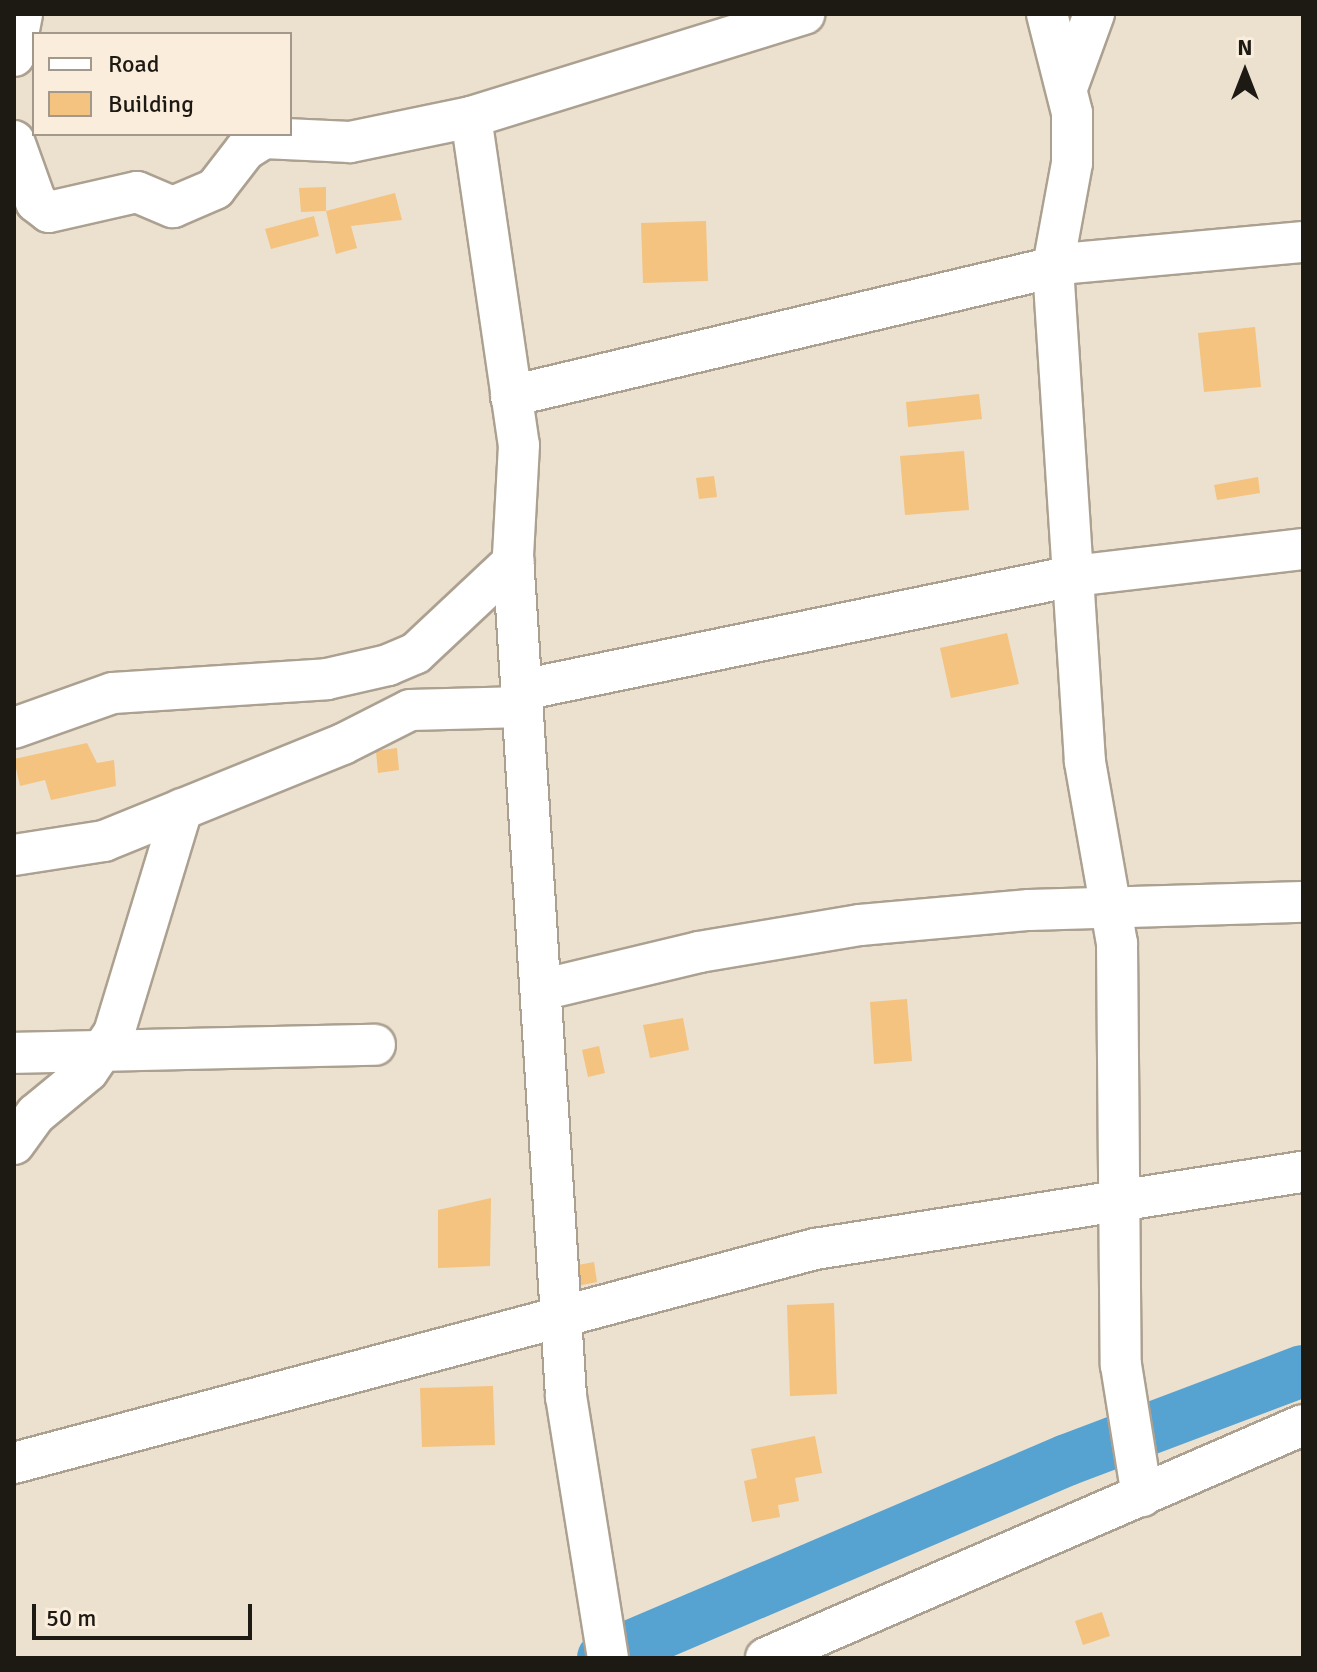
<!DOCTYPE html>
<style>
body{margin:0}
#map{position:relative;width:1317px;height:1672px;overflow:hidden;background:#ece0cf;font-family:Signika,sans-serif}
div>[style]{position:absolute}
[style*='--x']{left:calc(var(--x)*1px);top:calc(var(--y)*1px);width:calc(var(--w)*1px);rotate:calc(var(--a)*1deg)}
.river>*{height:52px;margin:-26px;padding:0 26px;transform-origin:26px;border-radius:26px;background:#56a2d0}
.building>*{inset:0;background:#f3c37f}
.roads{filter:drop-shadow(2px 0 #aca191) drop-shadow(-2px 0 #aca191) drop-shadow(0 2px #aca191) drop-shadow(0 -2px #aca191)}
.minor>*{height:40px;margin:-20px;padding:0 20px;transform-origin:20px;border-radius:20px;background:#fff}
span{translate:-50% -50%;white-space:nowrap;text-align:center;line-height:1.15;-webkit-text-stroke:6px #faeddc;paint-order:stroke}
.frame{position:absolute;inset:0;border:16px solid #1d1913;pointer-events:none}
.legend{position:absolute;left:32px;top:32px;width:260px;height:104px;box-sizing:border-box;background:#faeddc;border:2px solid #a2988c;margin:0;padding:10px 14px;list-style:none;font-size:24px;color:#1d1913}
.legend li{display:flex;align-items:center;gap:16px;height:40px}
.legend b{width:40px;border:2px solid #a2988c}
.north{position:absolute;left:1205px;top:32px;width:80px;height:80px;-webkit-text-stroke:6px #faeddc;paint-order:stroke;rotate:0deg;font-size:22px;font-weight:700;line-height:32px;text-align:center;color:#1d1913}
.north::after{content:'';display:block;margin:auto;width:28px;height:36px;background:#1d1913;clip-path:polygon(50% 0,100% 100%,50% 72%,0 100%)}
.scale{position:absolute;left:32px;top:1604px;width:220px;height:36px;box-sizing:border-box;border:4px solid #1d1913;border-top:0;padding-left:10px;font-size:24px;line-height:28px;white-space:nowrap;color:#1d1913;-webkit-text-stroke:6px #faeddc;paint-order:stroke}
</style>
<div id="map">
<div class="river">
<i style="--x:603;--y:1658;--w:504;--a:-23.11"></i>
<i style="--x:1067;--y:1460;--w:252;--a:-20.7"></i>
</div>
<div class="building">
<i style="clip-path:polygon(326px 187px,326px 211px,301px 212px,299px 188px)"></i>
<i style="clip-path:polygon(395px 193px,402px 220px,351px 226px,357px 248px,336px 254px,326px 211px)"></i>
<i style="clip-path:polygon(314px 216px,319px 236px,271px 249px,265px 229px)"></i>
<i style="clip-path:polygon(706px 221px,708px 281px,643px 283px,641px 223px)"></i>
<i style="clip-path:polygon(1255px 327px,1261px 387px,1204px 392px,1198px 333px)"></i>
<i style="clip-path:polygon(979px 394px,982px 419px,908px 427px,906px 402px)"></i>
<i style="clip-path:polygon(964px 451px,969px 510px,905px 515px,900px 456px)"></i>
<i style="clip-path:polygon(714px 476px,717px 497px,699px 499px,696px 478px)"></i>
<i style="clip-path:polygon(1258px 477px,1260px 493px,1217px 500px,1214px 485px)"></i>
<i style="clip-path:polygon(1007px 633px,1019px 684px,951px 698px,940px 648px)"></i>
<i style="clip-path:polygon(87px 743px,97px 763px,114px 760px,116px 786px,51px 800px,45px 780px,20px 786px,14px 759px)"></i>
<i style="clip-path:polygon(397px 748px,399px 770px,378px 773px,376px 751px)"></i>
<i style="clip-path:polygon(907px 999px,912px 1061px,874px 1064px,870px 1002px)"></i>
<i style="clip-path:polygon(683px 1018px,689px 1050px,650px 1058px,643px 1025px)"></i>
<i style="clip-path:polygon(599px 1046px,605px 1073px,588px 1077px,582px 1050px)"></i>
<i style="clip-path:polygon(491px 1198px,490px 1266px,438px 1268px,438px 1210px)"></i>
<i style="clip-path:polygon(594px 1262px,597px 1282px,577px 1286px,573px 1266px)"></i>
<i style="clip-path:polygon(834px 1303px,837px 1394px,790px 1396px,787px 1305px)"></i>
<i style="clip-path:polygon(493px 1386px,495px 1445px,422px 1447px,420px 1388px)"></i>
<i style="clip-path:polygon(815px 1436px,822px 1473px,795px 1478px,799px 1501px,778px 1505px,780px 1517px,752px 1522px,744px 1481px,757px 1478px,751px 1449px)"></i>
<i style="clip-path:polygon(1102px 1612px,1110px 1636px,1083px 1645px,1075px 1621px)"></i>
</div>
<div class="roads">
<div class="minor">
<i style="--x:1047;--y:14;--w:102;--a:75.8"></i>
<i style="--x:1072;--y:113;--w:50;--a:90"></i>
<i style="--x:1072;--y:163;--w:106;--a:100.4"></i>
<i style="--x:1053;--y:267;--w:496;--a:86.3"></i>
<i style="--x:1085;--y:762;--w:184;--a:80"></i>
<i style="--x:1117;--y:943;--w:422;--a:89.5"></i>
<i style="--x:1121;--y:1365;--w:133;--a:80.9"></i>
<i style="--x:14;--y:56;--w:43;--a:-79.2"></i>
<i style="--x:1067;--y:88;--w:79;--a:-70"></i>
<i style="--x:471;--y:117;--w:331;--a:81.7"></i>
<i style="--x:519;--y:445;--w:111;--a:93.1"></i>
<i style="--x:513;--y:556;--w:842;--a:86.39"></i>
<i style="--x:566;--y:1396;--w:265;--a:80.9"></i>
<i style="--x:14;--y:141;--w:65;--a:70.2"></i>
<i style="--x:36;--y:202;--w:16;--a:38"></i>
<i style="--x:49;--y:212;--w:90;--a:-12.8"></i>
<i style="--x:137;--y:192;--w:39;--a:23"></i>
<i style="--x:173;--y:207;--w:46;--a:-23.2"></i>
<i style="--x:215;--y:189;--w:49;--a:-52.4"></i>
<i style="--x:245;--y:150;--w:22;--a:-32"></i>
<i style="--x:264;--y:138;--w:86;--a:2.7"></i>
<i style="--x:350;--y:142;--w:124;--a:-11.7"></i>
<i style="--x:471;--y:117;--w:349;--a:-17.2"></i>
<i style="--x:511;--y:396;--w:576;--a:-13.36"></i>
<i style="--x:1071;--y:263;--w:233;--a:-5.2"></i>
<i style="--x:522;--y:690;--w:563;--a:-11.69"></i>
<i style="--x:1073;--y:576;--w:232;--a:-6.7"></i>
<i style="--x:14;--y:728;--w:105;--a:-19.5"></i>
<i style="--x:113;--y:693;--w:214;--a:-3.7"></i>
<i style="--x:327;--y:679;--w:63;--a:-12.9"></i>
<i style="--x:388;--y:665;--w:30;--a:-23"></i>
<i style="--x:416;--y:653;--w:134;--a:-43.2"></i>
<i style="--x:14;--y:855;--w:91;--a:-8.8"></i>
<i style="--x:104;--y:841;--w:258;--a:-22.1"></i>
<i style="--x:343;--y:744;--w:75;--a:-26.9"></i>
<i style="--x:410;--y:710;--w:113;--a:-1.5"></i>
<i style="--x:541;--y:990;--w:163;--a:-13.5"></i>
<i style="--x:699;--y:952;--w:163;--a:-9.5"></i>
<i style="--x:860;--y:925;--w:170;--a:-5.1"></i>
<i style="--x:1029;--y:910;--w:274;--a:-1.7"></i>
<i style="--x:14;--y:1053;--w:361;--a:-1.3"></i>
<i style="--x:14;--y:1144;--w:37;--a:-54"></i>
<i style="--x:36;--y:1114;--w:67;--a:-39.6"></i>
<i style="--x:88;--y:1071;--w:46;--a:-55.6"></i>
<i style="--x:114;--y:1033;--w:234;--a:-73.1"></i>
<i style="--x:14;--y:1463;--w:829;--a:-14.96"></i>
<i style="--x:815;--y:1249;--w:494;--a:-9"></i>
<i style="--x:766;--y:1658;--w:585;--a:-23.46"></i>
</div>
</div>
<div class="frame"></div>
<ul class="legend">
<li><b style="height:10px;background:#fff"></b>Road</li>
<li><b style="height:22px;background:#f3c37f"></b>Building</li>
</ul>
<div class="north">N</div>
<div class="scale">50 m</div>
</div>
